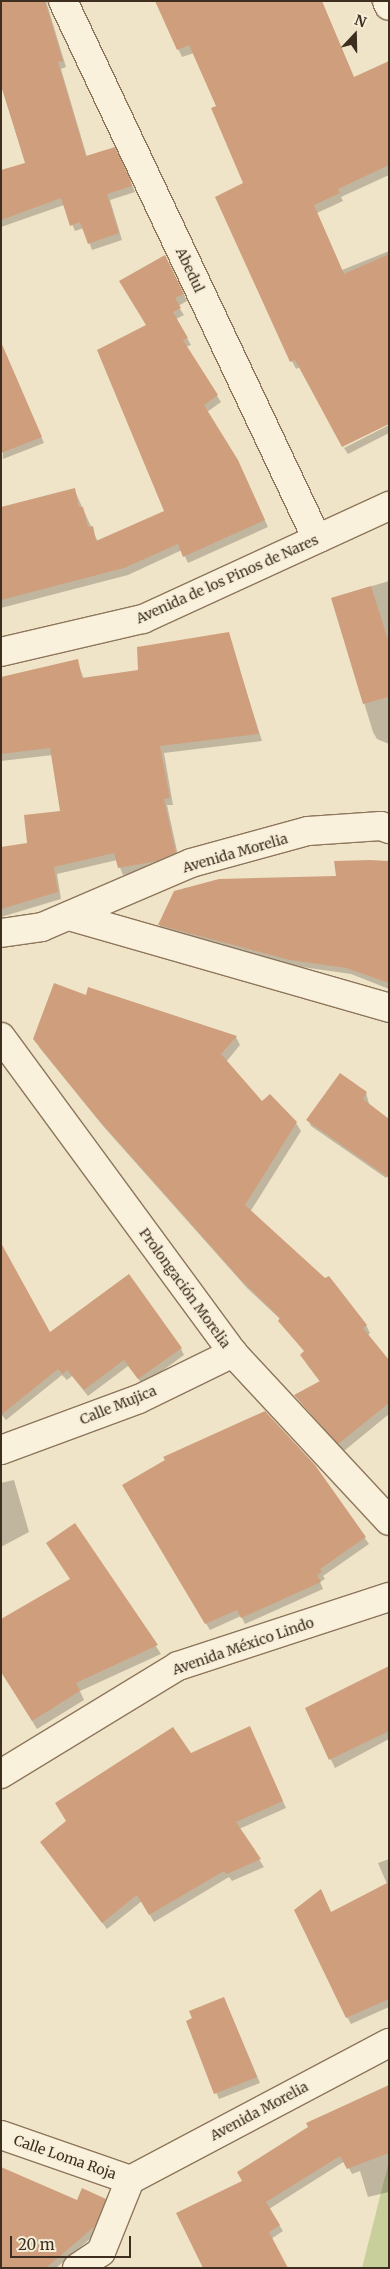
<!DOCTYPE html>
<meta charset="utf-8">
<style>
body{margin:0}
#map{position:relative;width:390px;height:2269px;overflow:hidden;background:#f0e4c8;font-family:Merriweather,serif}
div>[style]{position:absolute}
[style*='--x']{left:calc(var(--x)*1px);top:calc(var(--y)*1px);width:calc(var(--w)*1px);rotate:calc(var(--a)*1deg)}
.green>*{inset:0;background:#c9cf9b}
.shadow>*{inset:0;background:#0003}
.building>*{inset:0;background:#cf9f7d}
.roads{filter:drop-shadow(1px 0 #8d765c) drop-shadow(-1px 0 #8d765c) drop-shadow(0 1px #8d765c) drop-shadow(0 -1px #8d765c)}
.street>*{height:28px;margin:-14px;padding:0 14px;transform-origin:14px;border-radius:14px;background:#faf1dc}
.secondary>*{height:28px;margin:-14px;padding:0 14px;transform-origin:14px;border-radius:14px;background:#faf1dc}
span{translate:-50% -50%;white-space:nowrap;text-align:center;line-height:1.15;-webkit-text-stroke:4px #f7eed8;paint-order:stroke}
.street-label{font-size:14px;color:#3d2e20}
.frame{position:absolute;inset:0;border:2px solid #3d2e20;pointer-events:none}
.north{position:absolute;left:330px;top:10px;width:50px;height:50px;-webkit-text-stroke:4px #f7eed8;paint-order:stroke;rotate:21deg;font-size:14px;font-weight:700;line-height:20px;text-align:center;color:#3d2e20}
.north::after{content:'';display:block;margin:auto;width:18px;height:22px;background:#3d2e20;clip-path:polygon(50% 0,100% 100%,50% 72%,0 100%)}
.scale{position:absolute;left:10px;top:2236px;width:121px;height:22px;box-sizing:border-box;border:2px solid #3d2e20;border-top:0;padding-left:6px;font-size:15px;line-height:18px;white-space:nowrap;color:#3d2e20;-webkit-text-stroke:4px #f7eed8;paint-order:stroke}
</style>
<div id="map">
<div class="green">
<i style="clip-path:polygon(388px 2165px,389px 2268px,362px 2268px)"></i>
</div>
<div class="shadow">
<i style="clip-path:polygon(1px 1px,46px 1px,66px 67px,61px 69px,87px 157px,118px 155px,133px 187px,135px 192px,110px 200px,122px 240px,92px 250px,84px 228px,75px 231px,64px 205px,1px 227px,1px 171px,26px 164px,1px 86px)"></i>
<i style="clip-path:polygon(156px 1px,389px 93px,389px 175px,341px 197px,343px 201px,317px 213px,342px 270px,389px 251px,389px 422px,300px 367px,296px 369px,292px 361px,216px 197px,245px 184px,218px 106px,194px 53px,182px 57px)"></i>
<i style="clip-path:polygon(169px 263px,187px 301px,178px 306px,184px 315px,176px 319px,191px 345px,186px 347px,221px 402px,207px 412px,241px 468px,268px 527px,188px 563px,182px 550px,128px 575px,1px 608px,1px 514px,74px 489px,98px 542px,166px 512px,147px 325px)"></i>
<i style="clip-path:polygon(5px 353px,44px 443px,3px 459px,1px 354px)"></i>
<i style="clip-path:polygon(389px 425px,389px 433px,348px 454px,344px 448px)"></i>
<i style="clip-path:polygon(389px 581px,389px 744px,377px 739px,373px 732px,332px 598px)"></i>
<i style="clip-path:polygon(228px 633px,262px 741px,164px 753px,173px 805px,167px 805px,179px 860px,161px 867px,123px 875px,117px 860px,57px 874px,61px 899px,1px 917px,1px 848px,29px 844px,61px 812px,53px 755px,1px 761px,1px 678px,77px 661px,84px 679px,140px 671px)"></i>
<i style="clip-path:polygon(389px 864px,389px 989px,351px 974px,295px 966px,163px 932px,160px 925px)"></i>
<i style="clip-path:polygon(86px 996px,236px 1037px,240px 1045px,226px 1062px,262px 1102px,296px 1123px,301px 1131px,250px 1212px,366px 1325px,370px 1333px,368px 1335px,389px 1362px,389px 1414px,344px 1451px,295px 1396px,320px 1382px,306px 1363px,305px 1352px,281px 1320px,247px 1288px,103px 1126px,39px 1047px)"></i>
<i style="clip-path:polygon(366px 1093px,389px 1174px,386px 1178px,311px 1126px,308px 1120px)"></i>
<i style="clip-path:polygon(49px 1333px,181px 1349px,184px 1355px,143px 1385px,128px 1366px,88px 1396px,72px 1376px,67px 1380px,62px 1375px,6px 1420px,1px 1414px)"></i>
<i style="clip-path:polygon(314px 1465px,369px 1544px,323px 1576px,325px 1579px,320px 1582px,323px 1589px,245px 1624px,241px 1616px,210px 1630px,123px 1486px)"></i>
<i style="clip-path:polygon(14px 1480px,29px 1532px,1px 1547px,1px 1483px)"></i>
<i style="clip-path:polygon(75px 1524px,161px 1654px,80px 1691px,84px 1700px,37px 1729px,1px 1669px,71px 1580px)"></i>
<i style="clip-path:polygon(389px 1668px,389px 1739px,335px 1768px,306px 1708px)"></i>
<i style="clip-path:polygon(250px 1728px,286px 1808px,239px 1829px,264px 1867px,232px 1881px,229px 1877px,154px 1922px,142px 1901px,107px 1929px,46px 1849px,190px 1755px)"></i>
<i style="clip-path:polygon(389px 1859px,389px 2007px,351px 2024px,347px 2017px,331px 1913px,387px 1884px,378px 1863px)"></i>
<i style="clip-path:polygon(227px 2005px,260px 2083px,219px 2099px,187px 2022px)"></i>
<i style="clip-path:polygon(389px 2086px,389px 2192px,368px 2197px,360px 2171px,352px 2174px,345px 2161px,269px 2209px,283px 2231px,271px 2239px,243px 2181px)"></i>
<i style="clip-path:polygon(105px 2200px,108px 2206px,98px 2232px,56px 2268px,1px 2268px,77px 2201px)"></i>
</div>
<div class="building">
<i style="clip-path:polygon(1px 1px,45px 1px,63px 61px,58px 62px,86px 156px,115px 147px,130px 179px,132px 186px,107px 194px,119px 233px,88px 244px,80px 222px,70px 226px,61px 198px,1px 220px,1px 170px,25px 163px,1px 85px)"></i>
<i style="clip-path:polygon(155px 1px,322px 1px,354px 77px,389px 61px,389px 165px,338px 189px,340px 193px,314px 205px,344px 274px,389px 254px,389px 424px,342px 447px,295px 360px,290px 362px,215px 197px,243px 183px,211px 108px,216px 106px,189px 45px,177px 50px)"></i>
<i style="clip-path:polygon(165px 255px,184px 294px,175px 298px,181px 308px,173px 312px,188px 338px,183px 340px,218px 395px,204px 405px,238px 460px,265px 520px,183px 557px,178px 544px,124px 568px,1px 600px,1px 507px,75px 488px,79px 507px,83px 507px,88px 527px,93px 526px,96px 541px,164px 511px,97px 350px,146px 325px,119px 281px)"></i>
<i style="clip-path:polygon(1px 342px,42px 437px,1px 453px)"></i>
<i style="clip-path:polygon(371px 586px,389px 643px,389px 697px,363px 704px,331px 598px)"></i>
<i style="clip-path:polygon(229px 632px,259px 734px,160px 746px,170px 798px,164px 799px,176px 853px,157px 861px,118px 868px,114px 853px,54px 867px,58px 892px,1px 909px,1px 847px,27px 843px,24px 815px,60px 811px,50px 748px,1px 754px,1px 677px,78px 659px,82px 678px,138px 670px,137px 647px)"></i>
<i style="clip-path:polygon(370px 860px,389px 861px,389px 983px,346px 968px,290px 960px,158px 925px,174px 891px,219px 879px,336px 876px,334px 861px)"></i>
<i style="clip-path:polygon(54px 983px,86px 995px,88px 987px,237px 1036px,221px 1054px,262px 1101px,270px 1094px,297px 1122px,245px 1205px,325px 1278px,329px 1276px,367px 1325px,363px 1328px,389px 1360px,389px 1403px,338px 1444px,294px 1395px,320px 1381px,300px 1355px,304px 1351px,278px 1321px,280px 1318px,241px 1280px,97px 1118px,33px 1039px)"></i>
<i style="clip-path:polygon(340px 1073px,367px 1092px,363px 1099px,389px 1119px,389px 1178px,306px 1120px)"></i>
<i style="clip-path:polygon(1px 1243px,50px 1332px,129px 1274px,182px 1348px,138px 1379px,124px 1360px,84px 1390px,67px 1370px,63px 1374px,58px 1369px,1px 1415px)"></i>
<i style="clip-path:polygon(265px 1411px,315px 1465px,366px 1537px,320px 1569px,322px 1572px,317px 1575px,321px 1582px,241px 1618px,237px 1610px,205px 1624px,122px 1485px,165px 1460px,163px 1457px)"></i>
<i style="clip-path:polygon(75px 1523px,158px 1645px,76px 1683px,80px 1691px,32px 1721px,1px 1672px,1px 1619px,70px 1579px,46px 1543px)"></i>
<i style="clip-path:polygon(389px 1666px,389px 1731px,329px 1760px,305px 1708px)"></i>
<i style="clip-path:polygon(250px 1726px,283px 1801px,236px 1822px,261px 1859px,227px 1874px,224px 1871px,149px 1915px,137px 1895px,102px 1923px,40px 1842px,66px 1821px,55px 1803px,173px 1727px,191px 1753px)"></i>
<i style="clip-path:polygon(389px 1882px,389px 1999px,346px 2018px,294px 1910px,321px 1889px,331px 1912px)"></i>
<i style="clip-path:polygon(224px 1997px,257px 2077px,214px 2094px,186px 2021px,192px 2018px,189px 2011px)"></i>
<i style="clip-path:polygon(389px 2085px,389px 2153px,347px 2169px,340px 2156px,266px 2202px,280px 2225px,269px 2232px,288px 2268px,203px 2268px,176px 2213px,242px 2181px,237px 2172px,308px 2127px,306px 2123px)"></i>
<i style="clip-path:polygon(1px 2167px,77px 2200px,82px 2188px,106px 2199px,95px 2226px,46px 2268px,1px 2268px)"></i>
</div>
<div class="roads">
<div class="street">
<i style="--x:63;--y:1;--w:595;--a:64.73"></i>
<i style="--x:387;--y:1;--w:5;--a:68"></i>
<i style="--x:69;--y:916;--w:333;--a:16"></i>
<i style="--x:1;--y:933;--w:41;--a:-8.3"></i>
<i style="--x:42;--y:927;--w:162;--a:-23.2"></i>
<i style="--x:191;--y:863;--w:121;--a:-15.3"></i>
<i style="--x:308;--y:831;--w:73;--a:-3.9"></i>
<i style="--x:381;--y:826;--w:9;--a:21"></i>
<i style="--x:1;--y:1037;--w:392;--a:53.7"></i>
<i style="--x:233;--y:1353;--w:229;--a:47.1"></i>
<i style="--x:1;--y:1450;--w:147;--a:-20.3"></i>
<i style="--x:139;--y:1399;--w:105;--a:-26.1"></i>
<i style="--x:1;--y:2135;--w:137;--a:19.2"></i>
<i style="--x:130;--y:2180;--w:293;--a:-27.9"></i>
<i style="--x:77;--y:2268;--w:29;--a:-34"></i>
<i style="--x:101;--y:2252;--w:78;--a:-68.1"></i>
</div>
<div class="secondary">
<i style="--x:1;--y:652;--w:146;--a:-13.1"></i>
<i style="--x:143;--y:619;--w:271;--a:-24.7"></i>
<i style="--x:1;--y:1774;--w:207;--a:-31.4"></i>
<i style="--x:178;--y:1666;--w:222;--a:-18.1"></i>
</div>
</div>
<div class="street-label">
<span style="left:190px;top:270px;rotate:65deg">Abedul</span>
<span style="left:227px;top:579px;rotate:-24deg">Avenida de los Pinos de Nares</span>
<span style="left:235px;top:853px;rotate:-16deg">Avenida Morelia</span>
<span style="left:185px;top:1288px;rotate:54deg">Prolongación Morelia</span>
<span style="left:118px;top:1405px;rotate:-22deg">Calle Mujica</span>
<span style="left:243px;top:1646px;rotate:-19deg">Avenida México Lindo</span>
<span style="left:259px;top:2111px;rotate:-28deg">Avenida Morelia</span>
<span style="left:65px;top:2157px;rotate:19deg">Calle Loma Roja</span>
</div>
<div class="frame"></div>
<div class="north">N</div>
<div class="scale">20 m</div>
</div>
